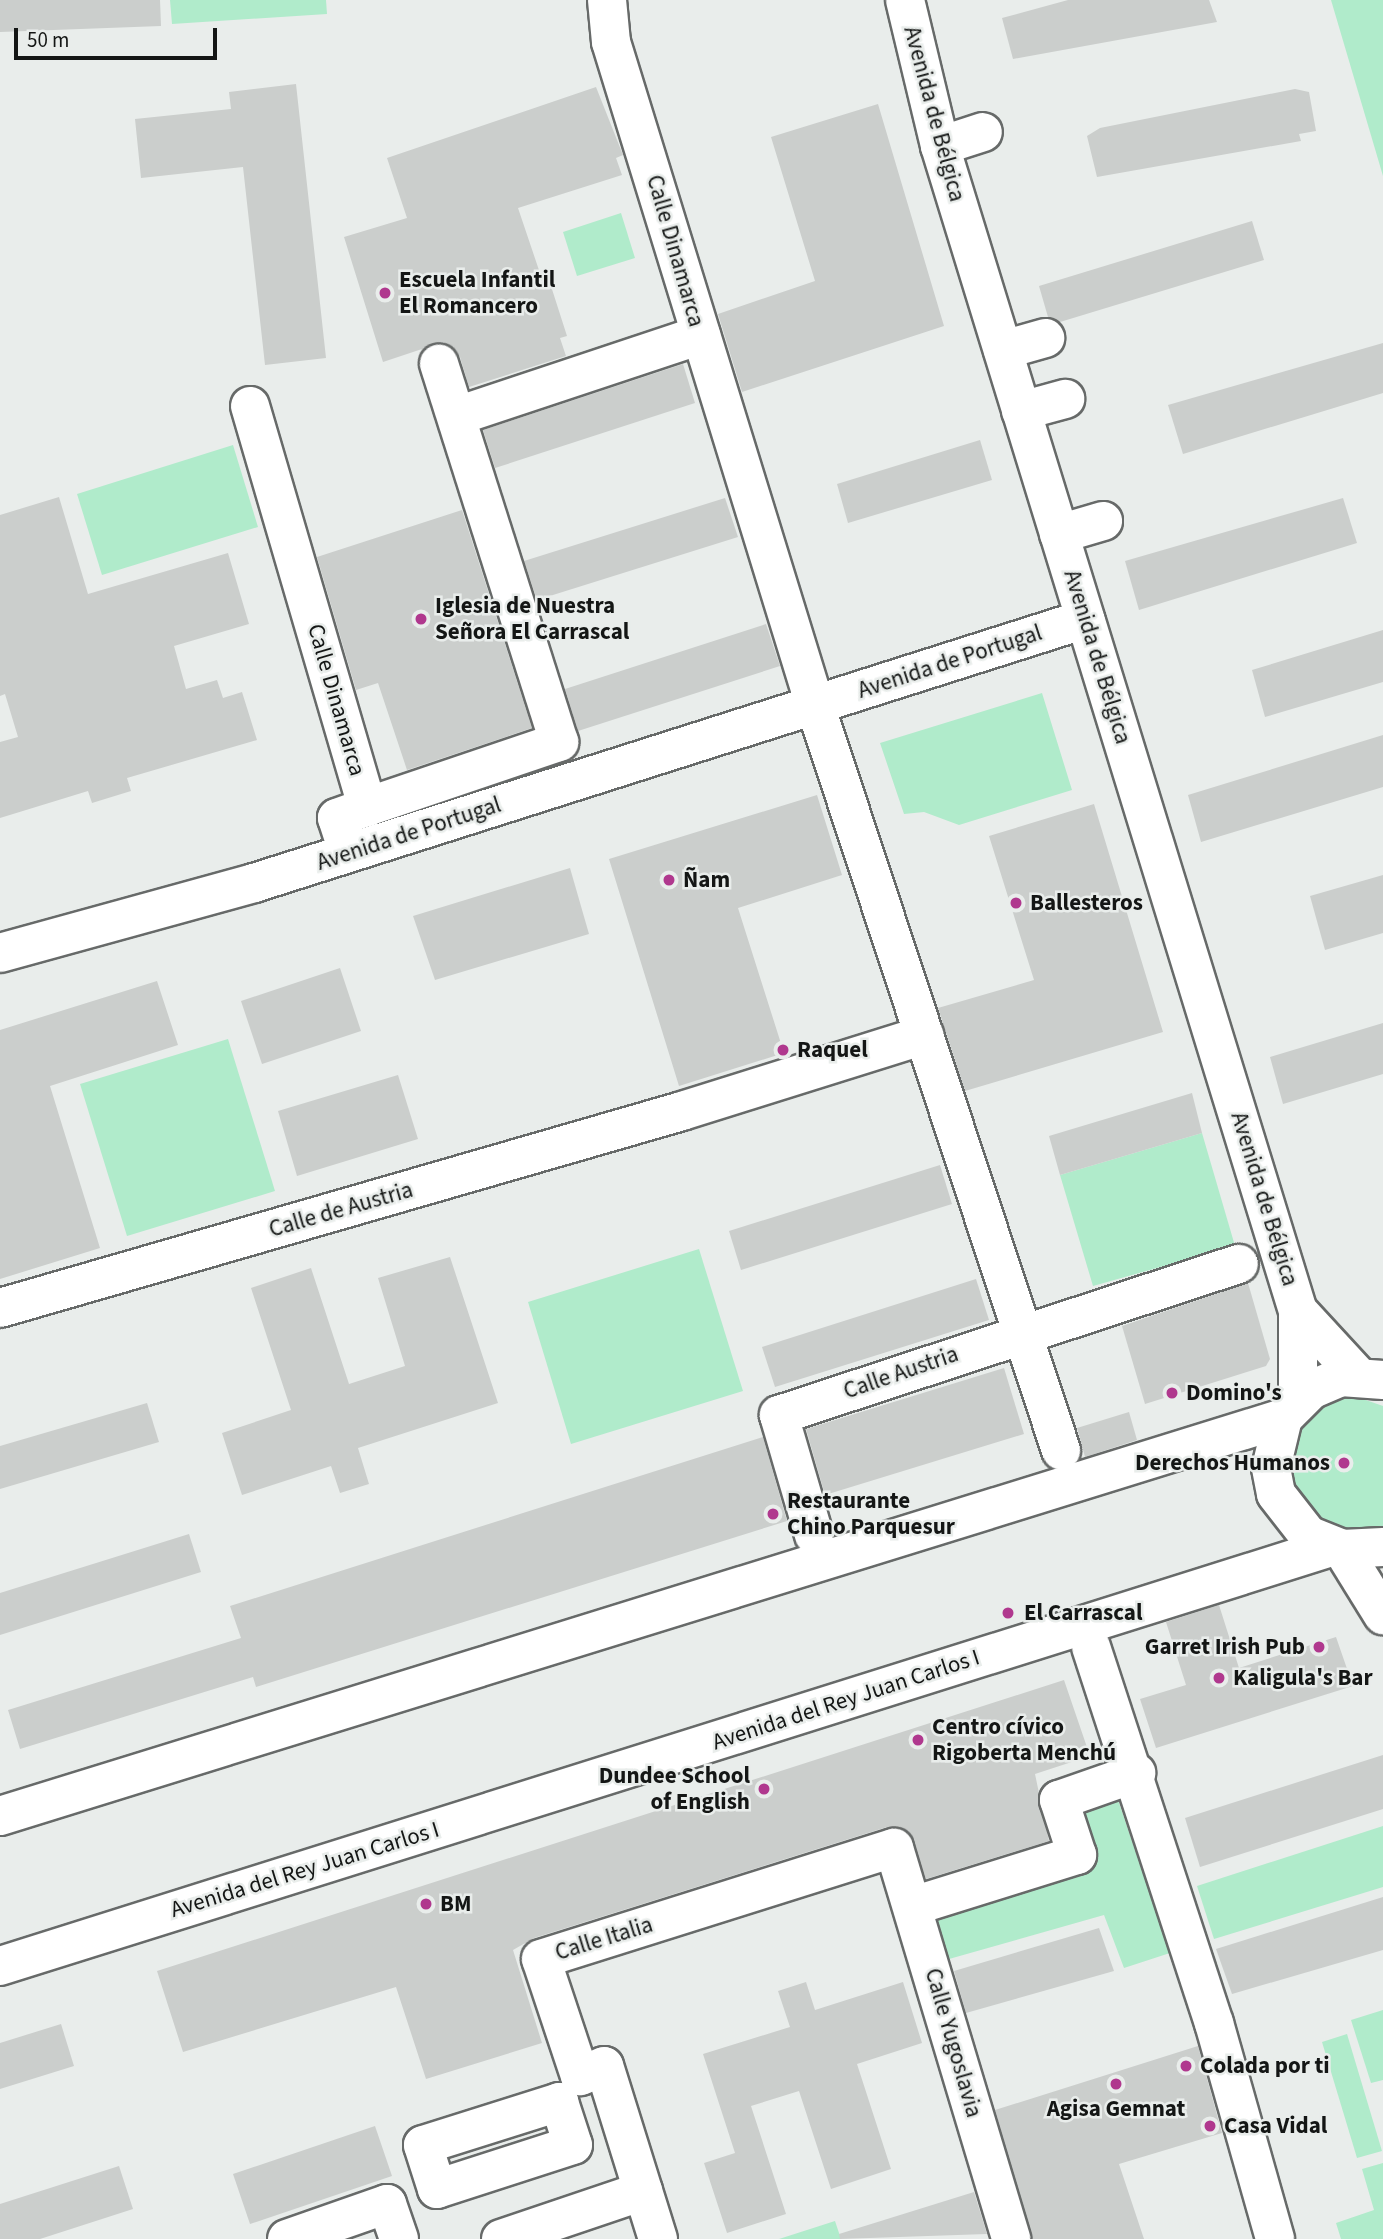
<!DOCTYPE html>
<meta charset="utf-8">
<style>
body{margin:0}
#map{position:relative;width:1383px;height:2239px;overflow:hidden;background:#e9edeb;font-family:"Source Sans 3",sans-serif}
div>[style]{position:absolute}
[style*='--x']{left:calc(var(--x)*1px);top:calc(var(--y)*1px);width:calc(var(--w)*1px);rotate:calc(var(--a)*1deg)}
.green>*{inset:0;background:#b0ebcb}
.building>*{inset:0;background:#cbcecc}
.roads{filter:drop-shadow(2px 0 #676a69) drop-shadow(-2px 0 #676a69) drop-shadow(0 2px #676a69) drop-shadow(0 -2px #676a69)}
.minor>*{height:38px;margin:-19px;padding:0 19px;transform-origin:19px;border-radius:19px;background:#fff}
.major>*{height:38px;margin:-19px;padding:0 19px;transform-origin:19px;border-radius:19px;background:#fff}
.dots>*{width:19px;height:19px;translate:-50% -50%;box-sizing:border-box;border:4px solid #e9edeb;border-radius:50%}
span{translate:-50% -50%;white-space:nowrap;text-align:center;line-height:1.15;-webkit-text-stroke:5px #e9edeb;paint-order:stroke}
.street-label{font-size:23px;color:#141615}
.poi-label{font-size:23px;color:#141615;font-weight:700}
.left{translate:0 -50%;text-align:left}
.right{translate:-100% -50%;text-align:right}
.scale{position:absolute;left:14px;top:28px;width:203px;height:32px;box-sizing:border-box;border:4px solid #141615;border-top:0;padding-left:9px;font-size:21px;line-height:24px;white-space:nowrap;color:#141615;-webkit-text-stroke:5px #e9edeb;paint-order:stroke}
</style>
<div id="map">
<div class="green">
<i style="clip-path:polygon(170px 0,326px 0,327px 14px,172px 24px)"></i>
<i style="clip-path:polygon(1331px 0,1383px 0,1383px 176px)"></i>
<i style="clip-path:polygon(621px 213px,635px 258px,577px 276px,563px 232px)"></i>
<i style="clip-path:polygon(233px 445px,258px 527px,102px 575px,77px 494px)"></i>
<i style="clip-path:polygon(1042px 693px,1072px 790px,959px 825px,924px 812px,904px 814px,880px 743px)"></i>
<i style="clip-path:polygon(228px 1039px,275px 1191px,127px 1236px,80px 1084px)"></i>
<i style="clip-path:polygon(1202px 1133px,1235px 1246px,1093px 1286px,1060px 1175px)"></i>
<i style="clip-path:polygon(699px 1249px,743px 1391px,571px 1444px,528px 1302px)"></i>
<i style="clip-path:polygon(1357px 1397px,1383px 1406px,1383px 1527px,1346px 1537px,1289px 1505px,1283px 1440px,1295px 1421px,1333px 1398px)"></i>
<i style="clip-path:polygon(1117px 1797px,1170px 1953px,1124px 1968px,1104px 1915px,942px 1961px,927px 1911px,1095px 1857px,1078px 1809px)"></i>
<i style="clip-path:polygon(1383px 1826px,1383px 1887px,1214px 1939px,1197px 1886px)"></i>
<i style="clip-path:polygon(1383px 2010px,1383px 2080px,1371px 2083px,1351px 2020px)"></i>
<i style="clip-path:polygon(1347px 2034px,1382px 2151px,1357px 2158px,1322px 2042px)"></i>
<i style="clip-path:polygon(1383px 2163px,1383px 2239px,1341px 2239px,1336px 2223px,1374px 2210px,1362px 2169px)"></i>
<i style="clip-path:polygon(835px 2221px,841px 2239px,779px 2239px)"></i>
</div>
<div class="building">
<i style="clip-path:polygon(0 0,160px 0,161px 26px,0 32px)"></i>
<i style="clip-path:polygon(1068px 0,1209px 0,1217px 22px,1013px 59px,1002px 18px)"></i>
<i style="clip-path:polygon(296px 84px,326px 358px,265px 365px,243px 167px,141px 178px,135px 119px,231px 109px,229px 92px)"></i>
<i style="clip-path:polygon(596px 87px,623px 155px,616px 158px,622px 175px,518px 208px,544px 285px,550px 283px,567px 336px,560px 338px,566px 356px,469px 387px,460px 357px,443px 342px,383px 362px,344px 237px,407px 218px,387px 158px)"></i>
<i style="clip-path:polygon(1295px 89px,1309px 92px,1316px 131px,1299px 134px,1301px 141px,1097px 177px,1087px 136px,1100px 128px)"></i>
<i style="clip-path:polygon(878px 104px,944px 326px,742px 392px,718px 314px,815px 281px,771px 137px)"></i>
<i style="clip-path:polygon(1252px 221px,1264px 260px,1060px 322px,1048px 317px,1039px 286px)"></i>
<i style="clip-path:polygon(1383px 343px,1383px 393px,1183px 454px,1168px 405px)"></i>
<i style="clip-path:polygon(683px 364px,695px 403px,495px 468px,483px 430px)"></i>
<i style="clip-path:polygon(980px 440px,992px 480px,848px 523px,837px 484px)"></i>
<i style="clip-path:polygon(59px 497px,88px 594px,228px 553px,249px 624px,174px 646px,186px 689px,217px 680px,223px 698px,242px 692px,257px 740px,127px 778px,131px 791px,92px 803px,88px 791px,0 818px,0 742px,18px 737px,5px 694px,0 696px,0 515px)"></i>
<i style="clip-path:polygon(725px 498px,738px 537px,537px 600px,524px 561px)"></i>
<i style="clip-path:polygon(1343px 498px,1357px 543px,1139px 610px,1125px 561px)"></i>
<i style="clip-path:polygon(462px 510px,532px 728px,407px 770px,378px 683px,356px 690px,317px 557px)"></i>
<i style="clip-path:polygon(766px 624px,780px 666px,578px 731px,565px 689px)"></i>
<i style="clip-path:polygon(1383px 630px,1383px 682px,1265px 717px,1252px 670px)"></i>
<i style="clip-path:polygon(1383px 735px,1383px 787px,1201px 842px,1188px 795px)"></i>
<i style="clip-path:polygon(817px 795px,842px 875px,738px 908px,784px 1053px,679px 1086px,609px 859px)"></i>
<i style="clip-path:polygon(1094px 804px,1163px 1032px,965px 1091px,938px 1008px,1034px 980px,989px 836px)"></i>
<i style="clip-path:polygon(570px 868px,589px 934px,435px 980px,413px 916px)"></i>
<i style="clip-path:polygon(1383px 875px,1383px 933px,1325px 950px,1310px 896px)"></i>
<i style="clip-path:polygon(340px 968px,361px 1031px,262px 1064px,241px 1001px)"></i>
<i style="clip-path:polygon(157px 981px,178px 1045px,50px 1086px,100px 1248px,0 1279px,0 1030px)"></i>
<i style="clip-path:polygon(1383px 1023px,1383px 1074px,1283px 1104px,1270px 1057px)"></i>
<i style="clip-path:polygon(398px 1075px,418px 1139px,297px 1176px,278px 1111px)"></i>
<i style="clip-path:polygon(1192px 1093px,1202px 1133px,1060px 1175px,1049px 1136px)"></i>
<i style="clip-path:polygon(940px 1165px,952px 1204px,741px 1270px,729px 1231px)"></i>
<i style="clip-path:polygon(450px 1257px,498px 1403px,358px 1448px,369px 1484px,340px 1493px,331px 1466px,242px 1495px,222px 1433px,291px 1410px,251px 1288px,311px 1268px,349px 1384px,405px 1366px,378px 1278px)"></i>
<i style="clip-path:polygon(976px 1279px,989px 1320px,775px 1387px,762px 1347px)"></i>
<i style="clip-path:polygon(1248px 1283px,1270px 1359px,1266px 1366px,1145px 1404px,1122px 1326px)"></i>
<i style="clip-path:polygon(1004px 1368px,1024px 1434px,825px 1495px,806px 1429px)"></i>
<i style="clip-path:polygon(147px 1403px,159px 1442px,0 1489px,0 1446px)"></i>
<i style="clip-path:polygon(1129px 1412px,1137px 1440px,1085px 1457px,1077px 1428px)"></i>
<i style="clip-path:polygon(763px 1437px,787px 1521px,256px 1687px,253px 1677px,20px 1749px,8px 1710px,241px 1638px,230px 1606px)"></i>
<i style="clip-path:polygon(189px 1534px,201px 1572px,0 1635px,0 1593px)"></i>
<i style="clip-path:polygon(1219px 1605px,1239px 1668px,1336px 1637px,1353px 1686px,1156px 1748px,1140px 1699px,1186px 1685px,1166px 1622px)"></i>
<i style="clip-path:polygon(1064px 1680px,1090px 1756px,1035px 1774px,1049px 1841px,926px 1879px,909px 1833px,887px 1827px,534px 1938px,513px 1950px,542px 2043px,426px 2079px,396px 1987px,183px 2052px,157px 1971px)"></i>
<i style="clip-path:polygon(1383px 1755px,1383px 1809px,1200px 1867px,1185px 1818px)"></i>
<i style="clip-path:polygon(1383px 1897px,1383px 1950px,1232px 1994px,1216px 1949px)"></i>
<i style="clip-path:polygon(1099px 1928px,1114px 1971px,966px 2013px,954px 1971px)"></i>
<i style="clip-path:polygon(806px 1982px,815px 2010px,903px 1982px,922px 2043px,857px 2064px,891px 2169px,831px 2189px,799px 2091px,751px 2106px,786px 2214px,727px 2233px,704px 2163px,735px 2153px,703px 2054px,790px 2027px,778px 1991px)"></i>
<i style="clip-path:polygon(61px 2024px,74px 2066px,0 2089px,0 2043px)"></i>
<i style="clip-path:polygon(1198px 2046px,1222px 2133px,1119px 2164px,1144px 2239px,1032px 2239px,995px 2110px)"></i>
<i style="clip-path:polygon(375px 2126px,392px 2176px,250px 2224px,233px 2174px)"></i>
<i style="clip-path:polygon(119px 2166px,133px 2209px,40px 2239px,0 2239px,0 2204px)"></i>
<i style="clip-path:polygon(974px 2192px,987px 2234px,840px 2239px,839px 2234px)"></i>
</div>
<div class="roads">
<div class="minor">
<i style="--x:607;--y:0;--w:42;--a:84.6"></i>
<i style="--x:611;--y:42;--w:694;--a:72.9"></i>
<i style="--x:815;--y:705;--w:785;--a:71.73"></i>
<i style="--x:905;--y:0;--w:150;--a:76.5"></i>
<i style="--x:940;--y:146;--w:1219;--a:72.92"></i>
<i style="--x:1298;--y:1311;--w:89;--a:90"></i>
<i style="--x:940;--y:146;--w:45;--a:-18"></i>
<i style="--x:1003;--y:350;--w:44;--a:-15.9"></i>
<i style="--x:250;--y:406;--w:418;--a:73.7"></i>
<i style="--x:367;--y:807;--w:32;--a:160"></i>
<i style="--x:337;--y:818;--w:36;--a:72"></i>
<i style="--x:1021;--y:411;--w:46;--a:-15.3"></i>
<i style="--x:457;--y:416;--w:257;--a:-18.4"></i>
<i style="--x:1059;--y:534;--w:46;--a:-16.5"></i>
<i style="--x:367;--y:807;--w:203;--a:-18.7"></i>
<i style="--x:559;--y:742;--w:397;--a:-107.6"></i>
<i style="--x:0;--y:953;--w:263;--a:-15.4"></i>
<i style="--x:254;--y:883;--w:872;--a:-17.62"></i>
<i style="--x:0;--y:1308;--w:710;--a:-16.11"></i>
<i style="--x:682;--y:1111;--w:254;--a:-17.4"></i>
<i style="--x:1298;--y:1311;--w:88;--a:47.3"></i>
<i style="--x:814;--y:1535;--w:125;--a:-106.3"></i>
<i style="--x:779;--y:1415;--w:484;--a:-18.2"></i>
<i style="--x:1342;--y:1549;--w:78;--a:58.2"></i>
<i style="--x:1091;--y:1647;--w:396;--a:71.9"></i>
<i style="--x:1214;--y:2023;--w:224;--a:74.2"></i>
<i style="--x:913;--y:1906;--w:172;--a:-17.3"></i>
<i style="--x:1077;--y:1855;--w:58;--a:-108.1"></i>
<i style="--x:1059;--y:1800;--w:82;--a:-19.3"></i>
<i style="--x:559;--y:2102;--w:45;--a:72"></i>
<i style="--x:573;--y:2145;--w:143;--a:162.1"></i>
<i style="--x:437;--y:2189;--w:46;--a:-107.7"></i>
<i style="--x:423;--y:2145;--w:143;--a:-17.5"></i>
<i style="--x:287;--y:2239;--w:106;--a:-19.3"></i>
<i style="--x:387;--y:2204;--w:37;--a:71"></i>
<i style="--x:501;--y:2239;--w:150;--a:-18.7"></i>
<i style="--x:658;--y:2239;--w:181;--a:-107.3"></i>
<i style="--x:604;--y:2066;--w:26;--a:157"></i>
<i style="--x:580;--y:2076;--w:123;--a:-108.4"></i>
<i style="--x:541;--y:1959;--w:370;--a:-17.5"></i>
<i style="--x:894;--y:1848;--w:408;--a:73.3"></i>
</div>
<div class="major">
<i style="--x:1383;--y:1380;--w:42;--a:-175.9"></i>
<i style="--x:1341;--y:1377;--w:33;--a:157"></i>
<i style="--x:1311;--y:1390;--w:40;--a:135"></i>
<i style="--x:1283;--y:1418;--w:51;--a:103.5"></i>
<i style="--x:1271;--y:1468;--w:26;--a:79"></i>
<i style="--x:1276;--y:1494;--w:52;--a:52"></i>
<i style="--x:1308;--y:1535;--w:37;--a:22"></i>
<i style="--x:1342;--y:1549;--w:41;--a:-2.8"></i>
<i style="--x:0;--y:1816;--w:1343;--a:-17.23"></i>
<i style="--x:0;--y:1966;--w:1395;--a:-17.47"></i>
</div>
</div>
<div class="dots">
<i style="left:385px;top:293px;background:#b0388e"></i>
<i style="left:421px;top:619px;background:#b0388e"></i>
<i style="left:669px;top:880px;background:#b0388e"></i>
<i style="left:1016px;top:903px;background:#b0388e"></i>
<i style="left:783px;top:1050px;background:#b0388e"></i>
<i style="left:1172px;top:1393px;background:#b0388e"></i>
<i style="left:1344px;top:1463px;background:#b0388e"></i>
<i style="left:773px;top:1514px;background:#b0388e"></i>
<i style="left:1008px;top:1613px;background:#b0388e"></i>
<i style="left:1319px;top:1647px;background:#b0388e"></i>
<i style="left:1219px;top:1678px;background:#b0388e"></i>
<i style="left:918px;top:1740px;background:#b0388e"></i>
<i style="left:764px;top:1789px;background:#b0388e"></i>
<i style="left:426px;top:1904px;background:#b0388e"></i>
<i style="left:1186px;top:2066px;background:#b0388e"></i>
<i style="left:1116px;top:2084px;background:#b0388e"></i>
<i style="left:1210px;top:2126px;background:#b0388e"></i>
</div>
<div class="street-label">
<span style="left:934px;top:114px;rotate:75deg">Avenida de Bélgica</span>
<span style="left:675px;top:251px;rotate:74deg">Calle Dinamarca</span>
<span style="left:1097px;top:657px;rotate:73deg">Avenida de Bélgica</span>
<span style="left:950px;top:662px;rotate:-18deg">Avenida de Portugal</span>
<span style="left:336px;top:700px;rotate:74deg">Calle Dinamarca</span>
<span style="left:409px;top:834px;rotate:-18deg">Avenida de Portugal</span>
<span style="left:1264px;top:1199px;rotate:73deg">Avenida de Bélgica</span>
<span style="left:341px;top:1210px;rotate:-16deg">Calle de Austria</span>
<span style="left:901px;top:1373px;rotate:-19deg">Calle Austria</span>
<span style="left:846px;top:1700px;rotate:-18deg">Avenida del Rey Juan Carlos I</span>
<span style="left:305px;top:1870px;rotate:-17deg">Avenida del Rey Juan Carlos I</span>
<span style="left:604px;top:1939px;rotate:-17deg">Calle Italia</span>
<span style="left:953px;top:2043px;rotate:74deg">Calle Yugoslavia</span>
</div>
<div class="poi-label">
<span class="left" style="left:399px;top:293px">Escuela Infantil<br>El Romancero</span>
<span class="left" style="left:435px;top:619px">Iglesia de Nuestra<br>Señora El Carrascal</span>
<span class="left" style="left:683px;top:880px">Ñam</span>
<span class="left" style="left:1030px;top:903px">Ballesteros</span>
<span class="left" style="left:797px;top:1050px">Raquel</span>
<span class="left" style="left:1186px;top:1393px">Domino's</span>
<span class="right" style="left:1330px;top:1463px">Derechos Humanos</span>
<span class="left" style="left:787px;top:1514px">Restaurante<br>Chino Parquesur</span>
<span class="left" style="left:1024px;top:1613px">El Carrascal</span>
<span class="right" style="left:1305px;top:1647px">Garret Irish Pub</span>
<span class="left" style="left:1233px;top:1678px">Kaligula's Bar</span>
<span class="left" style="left:932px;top:1740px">Centro cívico<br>Rigoberta Menchú</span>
<span class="right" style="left:750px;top:1789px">Dundee School<br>of English</span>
<span class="left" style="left:440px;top:1904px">BM</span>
<span class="left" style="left:1200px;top:2066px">Colada por ti</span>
<span style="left:1116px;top:2109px">Agisa Gemnat</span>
<span class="left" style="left:1224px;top:2126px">Casa Vidal</span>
</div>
<div class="scale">50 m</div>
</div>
